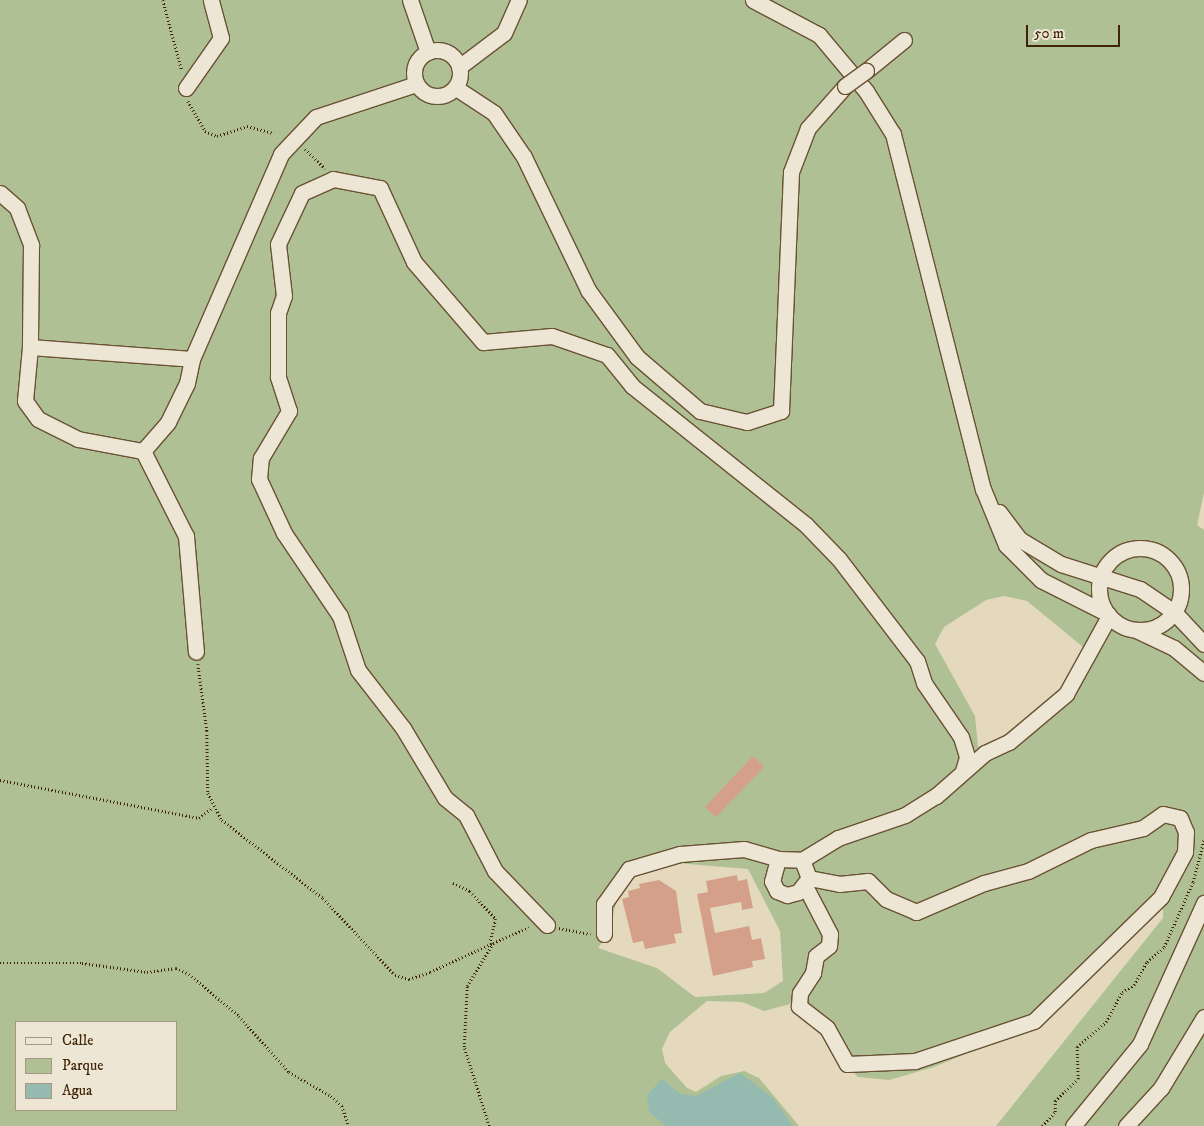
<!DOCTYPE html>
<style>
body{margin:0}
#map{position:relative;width:1204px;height:1126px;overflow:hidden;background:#e4d9bd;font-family:"IM FELL DW Pica",serif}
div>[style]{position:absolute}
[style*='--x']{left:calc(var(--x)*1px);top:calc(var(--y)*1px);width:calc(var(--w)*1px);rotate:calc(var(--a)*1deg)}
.green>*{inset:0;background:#afc095}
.water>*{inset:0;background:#95bab0}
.building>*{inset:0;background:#d4a08a}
.path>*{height:2.5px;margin-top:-1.25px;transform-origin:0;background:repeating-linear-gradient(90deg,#412407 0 1px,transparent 0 3.5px)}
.roads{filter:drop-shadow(1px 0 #6a5134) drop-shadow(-1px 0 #6a5134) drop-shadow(0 1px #6a5134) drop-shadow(0 -1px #6a5134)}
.minor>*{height:15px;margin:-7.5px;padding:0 7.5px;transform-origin:7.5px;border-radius:7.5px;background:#ede6d4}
.minor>.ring{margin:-7.5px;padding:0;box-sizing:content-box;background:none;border:15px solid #ede6d4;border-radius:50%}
.bridges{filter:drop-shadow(1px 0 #6a5134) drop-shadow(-1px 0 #6a5134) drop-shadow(0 1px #6a5134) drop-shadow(0 -1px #6a5134)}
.minor-bridge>*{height:15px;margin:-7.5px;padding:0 7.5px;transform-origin:7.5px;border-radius:7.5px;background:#ede6d4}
span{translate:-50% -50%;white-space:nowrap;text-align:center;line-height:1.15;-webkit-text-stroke:5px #ede6d4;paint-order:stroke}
.legend{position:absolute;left:15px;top:1021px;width:162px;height:90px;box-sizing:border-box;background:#ede6d4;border:1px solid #a89882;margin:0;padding:6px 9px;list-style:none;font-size:15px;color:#412407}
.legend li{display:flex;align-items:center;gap:10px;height:25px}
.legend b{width:25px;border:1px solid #a89882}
.scale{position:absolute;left:1026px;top:25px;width:94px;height:22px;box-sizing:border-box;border:2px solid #412407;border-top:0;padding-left:6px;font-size:15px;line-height:18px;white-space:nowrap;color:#412407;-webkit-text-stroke:4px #ede6d4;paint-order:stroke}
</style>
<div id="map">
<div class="green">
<i style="clip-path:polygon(evenodd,0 0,1204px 0,1204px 493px,1197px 525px,1204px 530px,1204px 1126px,996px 1126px,1163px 918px,1163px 902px,1041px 1023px,934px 1067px,889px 1080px,858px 1077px,839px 1059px,820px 1024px,794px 1003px,764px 1011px,742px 1002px,707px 1001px,670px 1032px,662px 1049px,665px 1063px,687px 1088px,696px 1092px,721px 1076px,744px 1071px,759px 1078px,799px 1126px,0 1126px,0 0,1004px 596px,1027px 601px,1083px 647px,1076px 675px,1003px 736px,978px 747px,975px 716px,935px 644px,944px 627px,986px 600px,1004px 596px,0 0,676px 863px,748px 869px,780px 931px,783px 981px,764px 993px,695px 997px,657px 968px,598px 948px,609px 932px,619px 891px,630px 877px,676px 863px,0 0,16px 1022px,176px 1022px,176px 1110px,16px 1110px,16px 1022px)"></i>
</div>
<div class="water">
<i style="clip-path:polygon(740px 1073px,773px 1098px,793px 1126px,666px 1126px,649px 1112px,647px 1095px,662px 1079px,681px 1094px,696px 1096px)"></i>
</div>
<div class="building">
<i style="clip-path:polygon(753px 756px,764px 767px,716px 817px,705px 807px)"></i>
<i style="clip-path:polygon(737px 875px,738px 881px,747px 879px,753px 908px,742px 910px,741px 902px,710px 908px,715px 933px,749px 926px,752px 940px,761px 938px,765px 959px,752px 961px,753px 967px,713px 976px,697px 894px,708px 892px,706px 881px)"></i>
<i style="clip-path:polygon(659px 880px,676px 891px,682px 933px,674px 934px,676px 943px,645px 949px,643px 941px,633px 943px,622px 899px,629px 897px,628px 891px,640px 888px,639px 884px)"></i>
</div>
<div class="path">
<i style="--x:163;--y:0;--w:73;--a:75"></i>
<i style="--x:188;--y:101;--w:34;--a:60"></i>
<i style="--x:205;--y:131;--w:13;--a:23"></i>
<i style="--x:217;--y:136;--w:32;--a:-18"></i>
<i style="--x:247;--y:126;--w:28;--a:15"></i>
<i style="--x:305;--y:149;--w:28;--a:44"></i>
<i style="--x:198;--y:664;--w:68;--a:82.3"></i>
<i style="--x:207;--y:731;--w:62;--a:89.1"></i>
<i style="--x:208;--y:793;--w:30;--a:63"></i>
<i style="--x:222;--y:820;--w:128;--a:37.7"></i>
<i style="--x:323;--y:898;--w:105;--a:46.9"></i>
<i style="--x:395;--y:975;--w:15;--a:16"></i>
<i style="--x:409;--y:979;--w:22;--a:-18"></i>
<i style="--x:430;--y:972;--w:69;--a:-24.7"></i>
<i style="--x:0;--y:780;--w:203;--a:10.8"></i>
<i style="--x:199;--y:818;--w:16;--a:-38"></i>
<i style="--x:453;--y:883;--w:19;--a:25"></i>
<i style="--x:470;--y:891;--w:38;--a:47"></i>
<i style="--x:496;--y:919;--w:25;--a:104"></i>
<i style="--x:559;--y:928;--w:32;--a:11"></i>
<i style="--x:0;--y:963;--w:82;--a:0"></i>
<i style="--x:82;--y:963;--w:66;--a:7.9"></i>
<i style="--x:147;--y:972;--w:29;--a:-8"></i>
<i style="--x:176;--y:968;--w:14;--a:25"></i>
<i style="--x:189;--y:974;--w:65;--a:40"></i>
<i style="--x:239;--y:1016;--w:75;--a:48.2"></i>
<i style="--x:289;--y:1072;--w:48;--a:29.7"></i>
<i style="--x:331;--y:1096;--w:15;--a:42"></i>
<i style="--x:342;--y:1106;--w:21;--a:71"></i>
<i style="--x:489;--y:1126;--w:83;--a:-107.6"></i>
<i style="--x:464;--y:1047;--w:61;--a:-87.2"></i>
<i style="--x:467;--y:986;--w:50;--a:-58.8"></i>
<i style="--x:493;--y:943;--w:39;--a:-24"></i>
<i style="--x:1042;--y:1126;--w:19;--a:-47"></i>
<i style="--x:1055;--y:1112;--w:11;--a:-90"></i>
<i style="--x:1055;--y:1101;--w:32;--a:-44"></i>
<i style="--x:1078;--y:1079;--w:32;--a:-92"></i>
<i style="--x:1077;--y:1047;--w:38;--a:-41"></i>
<i style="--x:1106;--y:1022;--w:34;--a:-62"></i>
<i style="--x:1122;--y:992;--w:14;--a:-30"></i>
<i style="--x:1134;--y:985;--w:26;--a:-61"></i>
<i style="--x:1147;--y:962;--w:23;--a:-41"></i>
<i style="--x:1164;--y:947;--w:71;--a:-66"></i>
<i style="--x:1193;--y:882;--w:44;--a:-75.7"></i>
</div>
<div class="roads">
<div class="minor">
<i style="--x:410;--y:0;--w:55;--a:70.9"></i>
<i style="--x:753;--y:0;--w:75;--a:27.9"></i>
<i style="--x:819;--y:35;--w:73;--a:50"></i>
<i style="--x:866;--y:91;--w:51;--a:57.9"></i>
<i style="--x:893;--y:134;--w:366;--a:75.8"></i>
<i style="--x:983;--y:489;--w:61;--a:67.7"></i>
<i style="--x:1006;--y:545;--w:49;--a:45"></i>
<i style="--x:1041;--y:580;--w:75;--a:26.9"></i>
<i class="ring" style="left:414px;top:50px;width:31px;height:31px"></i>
<i style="--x:459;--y:67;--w:56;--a:-37.1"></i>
<i style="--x:504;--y:33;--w:36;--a:-66"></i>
<i style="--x:866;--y:71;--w:49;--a:-39.2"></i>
<i style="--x:186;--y:88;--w:61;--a:-55"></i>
<i style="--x:221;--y:38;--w:39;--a:-105"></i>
<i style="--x:456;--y:88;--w:45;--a:33.3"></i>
<i style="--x:494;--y:113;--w:53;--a:55.7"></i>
<i style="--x:524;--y:157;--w:148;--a:64.3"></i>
<i style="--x:588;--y:290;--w:83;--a:53.8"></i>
<i style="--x:637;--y:357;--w:83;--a:40.6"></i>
<i style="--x:700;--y:411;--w:48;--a:13.2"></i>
<i style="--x:747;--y:422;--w:36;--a:-18"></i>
<i style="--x:781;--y:411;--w:239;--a:-87.6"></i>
<i style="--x:791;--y:172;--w:47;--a:-68.9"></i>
<i style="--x:808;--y:128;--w:56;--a:-48.6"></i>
<i style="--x:0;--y:193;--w:23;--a:41"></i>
<i style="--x:17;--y:208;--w:40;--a:69"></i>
<i style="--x:31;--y:245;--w:102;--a:90.6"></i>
<i style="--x:30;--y:347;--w:162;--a:4.2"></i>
<i style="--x:192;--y:359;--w:223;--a:-66.5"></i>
<i style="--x:281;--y:154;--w:51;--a:-46.6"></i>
<i style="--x:316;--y:117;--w:105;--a:-18.3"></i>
<i style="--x:30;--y:347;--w:54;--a:95.3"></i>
<i style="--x:25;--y:401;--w:22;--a:54"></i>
<i style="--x:38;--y:419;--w:45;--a:26.6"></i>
<i style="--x:78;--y:439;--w:66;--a:10.5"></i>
<i style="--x:143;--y:451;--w:38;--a:-49"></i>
<i style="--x:168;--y:422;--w:43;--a:-64"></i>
<i style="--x:187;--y:383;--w:25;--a:-78"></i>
<i style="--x:143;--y:451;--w:95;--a:63.2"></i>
<i style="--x:186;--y:536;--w:116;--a:85.1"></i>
<i style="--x:999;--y:512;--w:34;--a:53"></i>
<i style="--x:1019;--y:539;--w:49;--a:30.8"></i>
<i style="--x:1061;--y:564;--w:83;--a:17.6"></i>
<i style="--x:1140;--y:589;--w:41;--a:34.1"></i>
<i style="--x:1174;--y:612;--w:44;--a:46.8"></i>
<i class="ring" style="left:1099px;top:548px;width:67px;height:67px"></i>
<i style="--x:1136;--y:630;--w:42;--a:25.3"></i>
<i style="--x:1174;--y:648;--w:39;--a:40"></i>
<i style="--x:778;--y:859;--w:23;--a:105"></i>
<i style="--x:772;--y:881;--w:11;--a:63"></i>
<i style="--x:777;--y:891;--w:11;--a:22"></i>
<i style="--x:787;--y:895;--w:11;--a:-15"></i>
<i style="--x:798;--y:892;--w:18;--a:-52"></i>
<i style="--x:802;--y:860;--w:19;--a:69"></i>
<i style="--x:809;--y:878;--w:31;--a:11"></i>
<i style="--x:839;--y:884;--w:29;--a:-6"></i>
<i style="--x:868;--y:881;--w:25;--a:45"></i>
<i style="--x:886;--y:899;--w:33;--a:23"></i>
<i style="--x:916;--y:912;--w:74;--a:-23.1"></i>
<i style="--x:984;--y:883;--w:46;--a:-15.3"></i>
<i style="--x:1028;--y:871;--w:70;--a:-26.2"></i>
<i style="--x:1091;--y:840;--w:53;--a:-13"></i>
<i style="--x:1143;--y:828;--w:24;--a:-35"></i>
<i style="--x:1163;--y:814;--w:17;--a:13"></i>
<i style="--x:1180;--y:818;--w:15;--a:67"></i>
<i style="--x:1186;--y:832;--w:20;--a:93"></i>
<i style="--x:1185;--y:852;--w:51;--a:118.1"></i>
<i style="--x:1161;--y:897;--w:177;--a:135.7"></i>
<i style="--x:1034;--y:1021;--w:126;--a:161.4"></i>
<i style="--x:915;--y:1061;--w:68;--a:177.5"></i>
<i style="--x:847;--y:1064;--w:41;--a:-119.1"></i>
<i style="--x:827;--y:1028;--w:36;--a:-142"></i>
<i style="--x:799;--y:1006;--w:13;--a:-86"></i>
<i style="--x:800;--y:993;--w:24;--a:-57"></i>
<i style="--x:813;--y:973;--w:17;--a:-80"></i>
<i style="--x:816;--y:956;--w:16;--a:-38"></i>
<i style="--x:829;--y:946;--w:12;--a:-85"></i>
<i style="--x:830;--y:934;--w:54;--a:-117.5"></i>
<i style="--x:547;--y:925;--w:75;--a:-133.9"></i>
<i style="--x:495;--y:871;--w:63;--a:-117.4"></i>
<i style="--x:466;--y:815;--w:27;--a:-141"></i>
<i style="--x:445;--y:798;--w:82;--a:-121"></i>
<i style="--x:403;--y:728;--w:73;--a:-127.8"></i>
<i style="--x:358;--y:670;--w:57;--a:-108.4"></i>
<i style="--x:340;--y:616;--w:100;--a:-124"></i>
<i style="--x:284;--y:533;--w:60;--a:-114.8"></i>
<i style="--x:259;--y:479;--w:21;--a:-85"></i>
<i style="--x:261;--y:458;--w:55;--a:-59.2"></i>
<i style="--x:289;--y:411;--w:36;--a:-108"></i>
<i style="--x:278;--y:377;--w:64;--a:-90"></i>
<i style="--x:278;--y:313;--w:18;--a:-71"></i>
<i style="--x:284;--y:296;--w:52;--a:-96.6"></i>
<i style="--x:278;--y:244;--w:56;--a:-64.8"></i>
<i style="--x:302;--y:193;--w:34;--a:-24"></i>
<i style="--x:333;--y:179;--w:48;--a:10.8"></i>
<i style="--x:380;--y:188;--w:81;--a:65.3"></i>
<i style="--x:414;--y:262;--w:106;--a:49.2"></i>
<i style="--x:483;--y:342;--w:69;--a:-5"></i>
<i style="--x:552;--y:336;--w:58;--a:19.1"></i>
<i style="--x:607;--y:355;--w:40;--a:51"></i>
<i style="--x:632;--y:386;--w:223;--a:38.6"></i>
<i style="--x:806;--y:525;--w:47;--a:45.9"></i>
<i style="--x:839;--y:559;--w:128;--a:52.6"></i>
<i style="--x:917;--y:661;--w:23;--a:72"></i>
<i style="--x:924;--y:683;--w:65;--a:55.6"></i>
<i style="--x:961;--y:737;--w:21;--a:73"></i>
<i style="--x:967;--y:757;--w:15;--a:106"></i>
<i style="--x:604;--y:934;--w:30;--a:-90"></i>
<i style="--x:604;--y:904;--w:43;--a:-54.5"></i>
<i style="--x:629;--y:869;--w:53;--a:-16.4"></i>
<i style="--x:680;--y:854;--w:64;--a:-4.5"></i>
<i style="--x:744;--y:849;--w:35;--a:16"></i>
<i style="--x:778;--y:859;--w:24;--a:2"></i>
<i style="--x:802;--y:860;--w:42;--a:-31.4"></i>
<i style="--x:838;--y:838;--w:71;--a:-18.9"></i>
<i style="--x:905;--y:815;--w:36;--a:-32"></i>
<i style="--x:936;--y:796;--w:65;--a:-41.3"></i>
<i style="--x:985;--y:753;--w:26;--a:-25"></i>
<i style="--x:1009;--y:742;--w:75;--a:-40.1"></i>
<i style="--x:1066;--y:694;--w:89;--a:-61.1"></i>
<i style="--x:1073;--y:1126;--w:106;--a:-50.7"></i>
<i style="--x:1140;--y:1044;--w:155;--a:-65.6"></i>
<i style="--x:1126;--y:1126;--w:52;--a:-47.4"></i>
<i style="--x:1161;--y:1088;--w:83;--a:-58.8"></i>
</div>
</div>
<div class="bridges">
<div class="minor-bridge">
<i style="--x:845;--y:86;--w:26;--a:-36"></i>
</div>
</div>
<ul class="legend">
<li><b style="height:6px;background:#ede6d4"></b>Calle</li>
<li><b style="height:14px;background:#afc095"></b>Parque</li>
<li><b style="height:14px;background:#95bab0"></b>Agua</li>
</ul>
<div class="scale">50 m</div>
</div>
